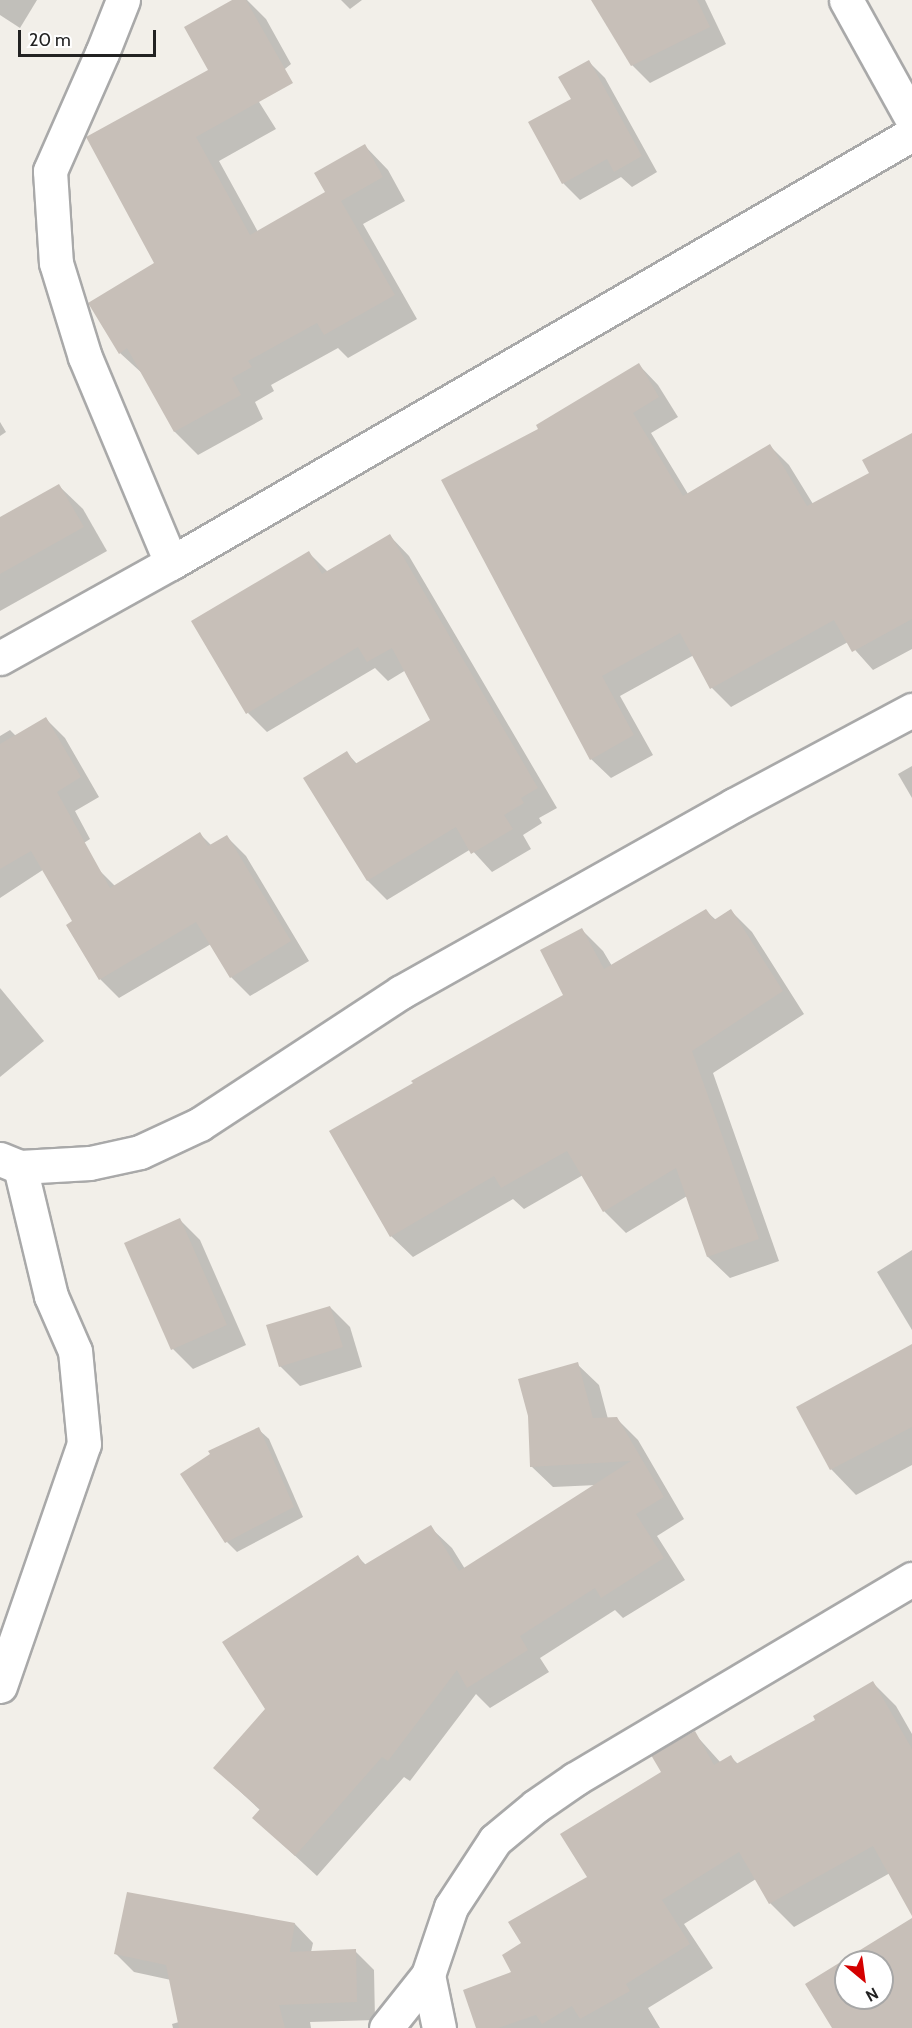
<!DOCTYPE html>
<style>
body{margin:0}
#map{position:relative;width:912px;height:2028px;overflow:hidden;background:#f2efe9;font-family:Cabin,sans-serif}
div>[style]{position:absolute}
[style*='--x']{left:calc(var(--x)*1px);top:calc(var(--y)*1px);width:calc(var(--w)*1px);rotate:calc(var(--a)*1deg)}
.shadow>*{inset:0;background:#0003}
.building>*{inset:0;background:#c7bfb8}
.roads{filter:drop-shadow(2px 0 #a9a9a9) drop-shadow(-2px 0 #a9a9a9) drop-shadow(0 2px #a9a9a9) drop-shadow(0 -2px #a9a9a9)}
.street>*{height:33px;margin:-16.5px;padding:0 16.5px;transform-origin:16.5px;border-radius:16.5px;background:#fff}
span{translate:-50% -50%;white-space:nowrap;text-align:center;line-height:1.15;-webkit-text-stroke:4.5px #fff;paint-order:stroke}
.north{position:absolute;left:834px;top:1950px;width:60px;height:60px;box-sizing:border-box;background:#fff;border:2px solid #a7a7a7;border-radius:50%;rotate:151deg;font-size:16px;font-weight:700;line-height:24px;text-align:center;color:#222}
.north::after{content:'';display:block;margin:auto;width:21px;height:27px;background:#d40000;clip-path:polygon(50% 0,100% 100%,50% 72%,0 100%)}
.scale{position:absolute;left:18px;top:30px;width:138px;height:27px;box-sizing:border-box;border:3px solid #222;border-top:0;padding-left:8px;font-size:18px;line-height:21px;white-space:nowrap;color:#222;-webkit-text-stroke:4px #fff;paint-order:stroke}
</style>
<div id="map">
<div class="shadow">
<i style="clip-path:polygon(0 0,37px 0,20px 28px,0 15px)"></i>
<i style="clip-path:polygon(235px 0,247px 0,266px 19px,291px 64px,254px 94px,276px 129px,219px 161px,258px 232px,327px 193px,365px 146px,388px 170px,405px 201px,363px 224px,417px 319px,348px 358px,338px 348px,271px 385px,274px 391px,255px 402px,263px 419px,198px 455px,175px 432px,144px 375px,120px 353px,156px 264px,210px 71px)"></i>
<i style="clip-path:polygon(341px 0,362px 0,350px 9px)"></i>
<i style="clip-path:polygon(593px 0,705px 0,726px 44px,650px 83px,632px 65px)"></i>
<i style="clip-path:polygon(589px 62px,605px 78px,657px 172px,632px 187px,621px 177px,580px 200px,563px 183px,573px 99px)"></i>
<i style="clip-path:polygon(639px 365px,658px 385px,678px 417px,651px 433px,688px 494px,770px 446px,789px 465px,813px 504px,871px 474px,912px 435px,912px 649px,873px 670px,848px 642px,731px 707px,712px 688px,694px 655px,620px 696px,653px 755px,611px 778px,591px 759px,540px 429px)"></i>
<i style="clip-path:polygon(0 422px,6px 432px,0 436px)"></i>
<i style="clip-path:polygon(59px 486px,83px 509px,107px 551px,0 611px,0 519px)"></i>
<i style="clip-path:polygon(390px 536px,409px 556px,557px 808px,539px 818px,542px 823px,523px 835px,531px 849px,492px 872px,471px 849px,387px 900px,368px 881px,305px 779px,347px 753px,357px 764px,432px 720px,406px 670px,388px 681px,375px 668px,267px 732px,248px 713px,308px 552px,328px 572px)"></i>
<i style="clip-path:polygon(46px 719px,65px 738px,99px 797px,75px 811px,90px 839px,0 898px,0 736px,10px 730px,16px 736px)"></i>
<i style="clip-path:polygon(912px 766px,912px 798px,898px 774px)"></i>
<i style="clip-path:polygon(200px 834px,212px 846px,227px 837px,246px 856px,309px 961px,250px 996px,231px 977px,211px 944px,119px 998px,100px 979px,74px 922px,98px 869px,115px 886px)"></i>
<i style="clip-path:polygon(730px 910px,752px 932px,804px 1014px,713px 1073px,779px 1261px,730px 1278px,708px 1257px,687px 1196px,626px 1233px,604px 1211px,583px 1175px,524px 1209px,513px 1199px,413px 1257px,391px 1236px,565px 995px,582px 930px,603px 951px,612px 966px,706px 911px,716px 920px)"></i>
<i style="clip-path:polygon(0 988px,44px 1041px,0 1077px)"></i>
<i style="clip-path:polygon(180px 1220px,200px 1240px,246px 1345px,193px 1369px,173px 1349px)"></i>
<i style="clip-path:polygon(912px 1250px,912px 1330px,877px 1272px)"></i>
<i style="clip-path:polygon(330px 1307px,350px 1327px,362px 1367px,300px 1386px,280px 1366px)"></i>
<i style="clip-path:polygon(912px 1345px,912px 1465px,856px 1495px,831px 1469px)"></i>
<i style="clip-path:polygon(577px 1364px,599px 1385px,608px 1419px,616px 1418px,638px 1440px,684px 1519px,657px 1536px,685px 1580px,623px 1618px,615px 1610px,540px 1658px,549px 1672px,490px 1708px,476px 1694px,410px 1781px,404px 1777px,317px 1876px,254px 1818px,261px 1811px,215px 1768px,267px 1709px,358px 1557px,366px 1565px,430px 1527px,452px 1548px,465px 1569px,597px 1485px,553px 1487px,531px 1466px)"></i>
<i style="clip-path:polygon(258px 1429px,269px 1439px,303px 1517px,237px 1552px,227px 1542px)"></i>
<i style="clip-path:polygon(873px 1683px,896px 1706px,912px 1734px,912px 1913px,890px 1873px,794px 1927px,770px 1903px,756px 1879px,684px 1924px,713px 1968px,648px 2008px,660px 2028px,478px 2028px,514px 1973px,523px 1944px,589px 1877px,663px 1772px,694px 1733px,721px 1763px,731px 1757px,738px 1764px,817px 1720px)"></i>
<i style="clip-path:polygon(295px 1924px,313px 1943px,311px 1952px,355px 1951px,374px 1970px,375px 2020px,310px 2022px,311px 2028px,173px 2028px,172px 2024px,179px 2022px,171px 1980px,134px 1972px,115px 1953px)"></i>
</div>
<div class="building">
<i style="clip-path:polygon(232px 0,246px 0,293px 83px,196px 137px,250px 235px,325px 192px,314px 173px,365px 144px,383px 177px,341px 201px,395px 295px,324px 335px,317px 323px,248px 361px,252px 367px,232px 378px,241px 395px,174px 432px,127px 348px,119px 354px,88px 303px,154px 263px,86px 137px,208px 70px,184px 27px)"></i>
<i style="clip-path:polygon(591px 0,697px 0,710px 27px,631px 66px)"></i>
<i style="clip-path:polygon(589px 60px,642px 156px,614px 172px,607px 159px,562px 184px,528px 122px,571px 99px,558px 77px)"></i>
<i style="clip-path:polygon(639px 363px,659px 397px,633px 413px,683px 496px,770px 444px,807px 506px,869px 473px,862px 460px,912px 433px,912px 619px,852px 652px,834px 620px,710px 689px,680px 633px,602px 676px,634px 735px,590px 760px,441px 480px,538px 429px,536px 425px)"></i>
<i style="clip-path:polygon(59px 484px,84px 527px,0 574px,0 517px)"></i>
<i style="clip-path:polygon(390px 534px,538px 788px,521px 798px,524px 803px,504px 815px,513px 829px,471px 854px,456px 827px,367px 881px,303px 778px,347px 751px,355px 764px,430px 720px,392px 648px,367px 662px,358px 647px,246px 714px,191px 621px,309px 551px,322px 574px)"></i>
<i style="clip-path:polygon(46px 717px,81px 777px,57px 792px,110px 888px,200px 832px,208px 846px,227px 835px,291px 941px,230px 978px,196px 922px,99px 980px,66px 925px,72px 921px,31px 851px,0 869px,0 744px)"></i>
<i style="clip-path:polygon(706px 909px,714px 920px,731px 909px,783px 991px,692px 1051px,759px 1239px,707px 1257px,676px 1168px,603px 1212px,567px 1151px,501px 1188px,494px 1176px,390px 1237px,329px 1131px,413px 1083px,411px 1081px,563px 995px,540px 950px,582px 928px,604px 969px)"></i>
<i style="clip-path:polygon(180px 1218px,227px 1325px,171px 1350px,124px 1243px)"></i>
<i style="clip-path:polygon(330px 1306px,343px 1347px,279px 1367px,266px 1325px)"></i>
<i style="clip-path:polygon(912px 1344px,912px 1427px,830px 1470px,796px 1407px)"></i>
<i style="clip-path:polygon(578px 1362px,593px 1418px,617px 1417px,664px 1497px,636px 1514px,664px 1558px,601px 1598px,595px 1588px,520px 1636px,528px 1650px,467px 1688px,457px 1670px,388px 1761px,382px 1757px,295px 1856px,252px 1818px,260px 1809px,213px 1768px,265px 1709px,222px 1642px,358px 1555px,364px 1565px,431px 1525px,459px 1571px,631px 1461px,530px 1467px,528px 1416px,518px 1379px)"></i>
<i style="clip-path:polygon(259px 1427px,294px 1507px,225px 1543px,180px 1474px,210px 1454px,208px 1451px)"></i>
<i style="clip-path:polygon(873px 1681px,912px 1749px,912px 1916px,873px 1846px,769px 1904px,739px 1852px,662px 1900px,690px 1944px,626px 1984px,630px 1991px,580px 2019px,572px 2006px,542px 2024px,536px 2015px,498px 2028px,476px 2028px,463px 1990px,511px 1972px,502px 1955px,521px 1943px,508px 1922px,587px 1877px,560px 1834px,661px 1772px,651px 1755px,695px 1731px,714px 1765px,731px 1755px,736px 1764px,815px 1720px,813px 1716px)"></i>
<i style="clip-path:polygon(127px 1892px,295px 1923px,290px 1952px,356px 1949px,357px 2002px,279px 2005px,285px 2028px,179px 2028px,166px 1965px,114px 1954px)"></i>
<i style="clip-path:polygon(evenodd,912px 1918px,912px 2028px,832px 2028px,805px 1984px,912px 1918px,846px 1962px,882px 1962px,882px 1998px,846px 1998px,846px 1962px)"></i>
</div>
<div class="roads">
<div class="street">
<i style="--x:123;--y:0;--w:57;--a:111.6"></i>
<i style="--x:102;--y:53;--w:129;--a:113.8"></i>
<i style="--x:50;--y:171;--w:92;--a:86.3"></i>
<i style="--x:56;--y:263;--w:98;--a:72.9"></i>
<i style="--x:85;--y:357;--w:223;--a:67.3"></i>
<i style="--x:846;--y:0;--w:136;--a:61"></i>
<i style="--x:0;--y:658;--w:196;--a:-29.1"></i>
<i style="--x:171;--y:563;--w:856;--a:-30.07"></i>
<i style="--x:0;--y:1159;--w:22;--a:22"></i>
<i style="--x:20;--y:1167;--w:70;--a:-3.3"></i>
<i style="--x:90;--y:1163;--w:51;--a:-12.4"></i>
<i style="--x:140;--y:1152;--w:66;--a:-25"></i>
<i style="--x:200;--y:1124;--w:240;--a:-33.3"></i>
<i style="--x:401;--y:992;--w:382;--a:-29.3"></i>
<i style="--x:734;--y:805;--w:202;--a:-28.1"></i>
<i style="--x:0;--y:1686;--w:256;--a:-70.9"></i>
<i style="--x:84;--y:1444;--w:93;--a:-95.5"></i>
<i style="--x:75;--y:1351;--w:60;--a:-113.6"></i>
<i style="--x:51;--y:1296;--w:133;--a:-103.5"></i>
<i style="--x:386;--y:2028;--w:68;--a:-51.6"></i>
<i style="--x:439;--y:2028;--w:54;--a:-101.7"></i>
<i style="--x:428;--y:1975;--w:72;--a:-71.3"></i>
<i style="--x:451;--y:1907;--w:80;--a:-56.7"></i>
<i style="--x:495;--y:1840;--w:53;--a:-39.7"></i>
<i style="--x:536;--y:1806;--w:47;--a:-34.7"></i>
<i style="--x:575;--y:1779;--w:392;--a:-30.7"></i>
</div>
</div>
<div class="north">N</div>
<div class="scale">20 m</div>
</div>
